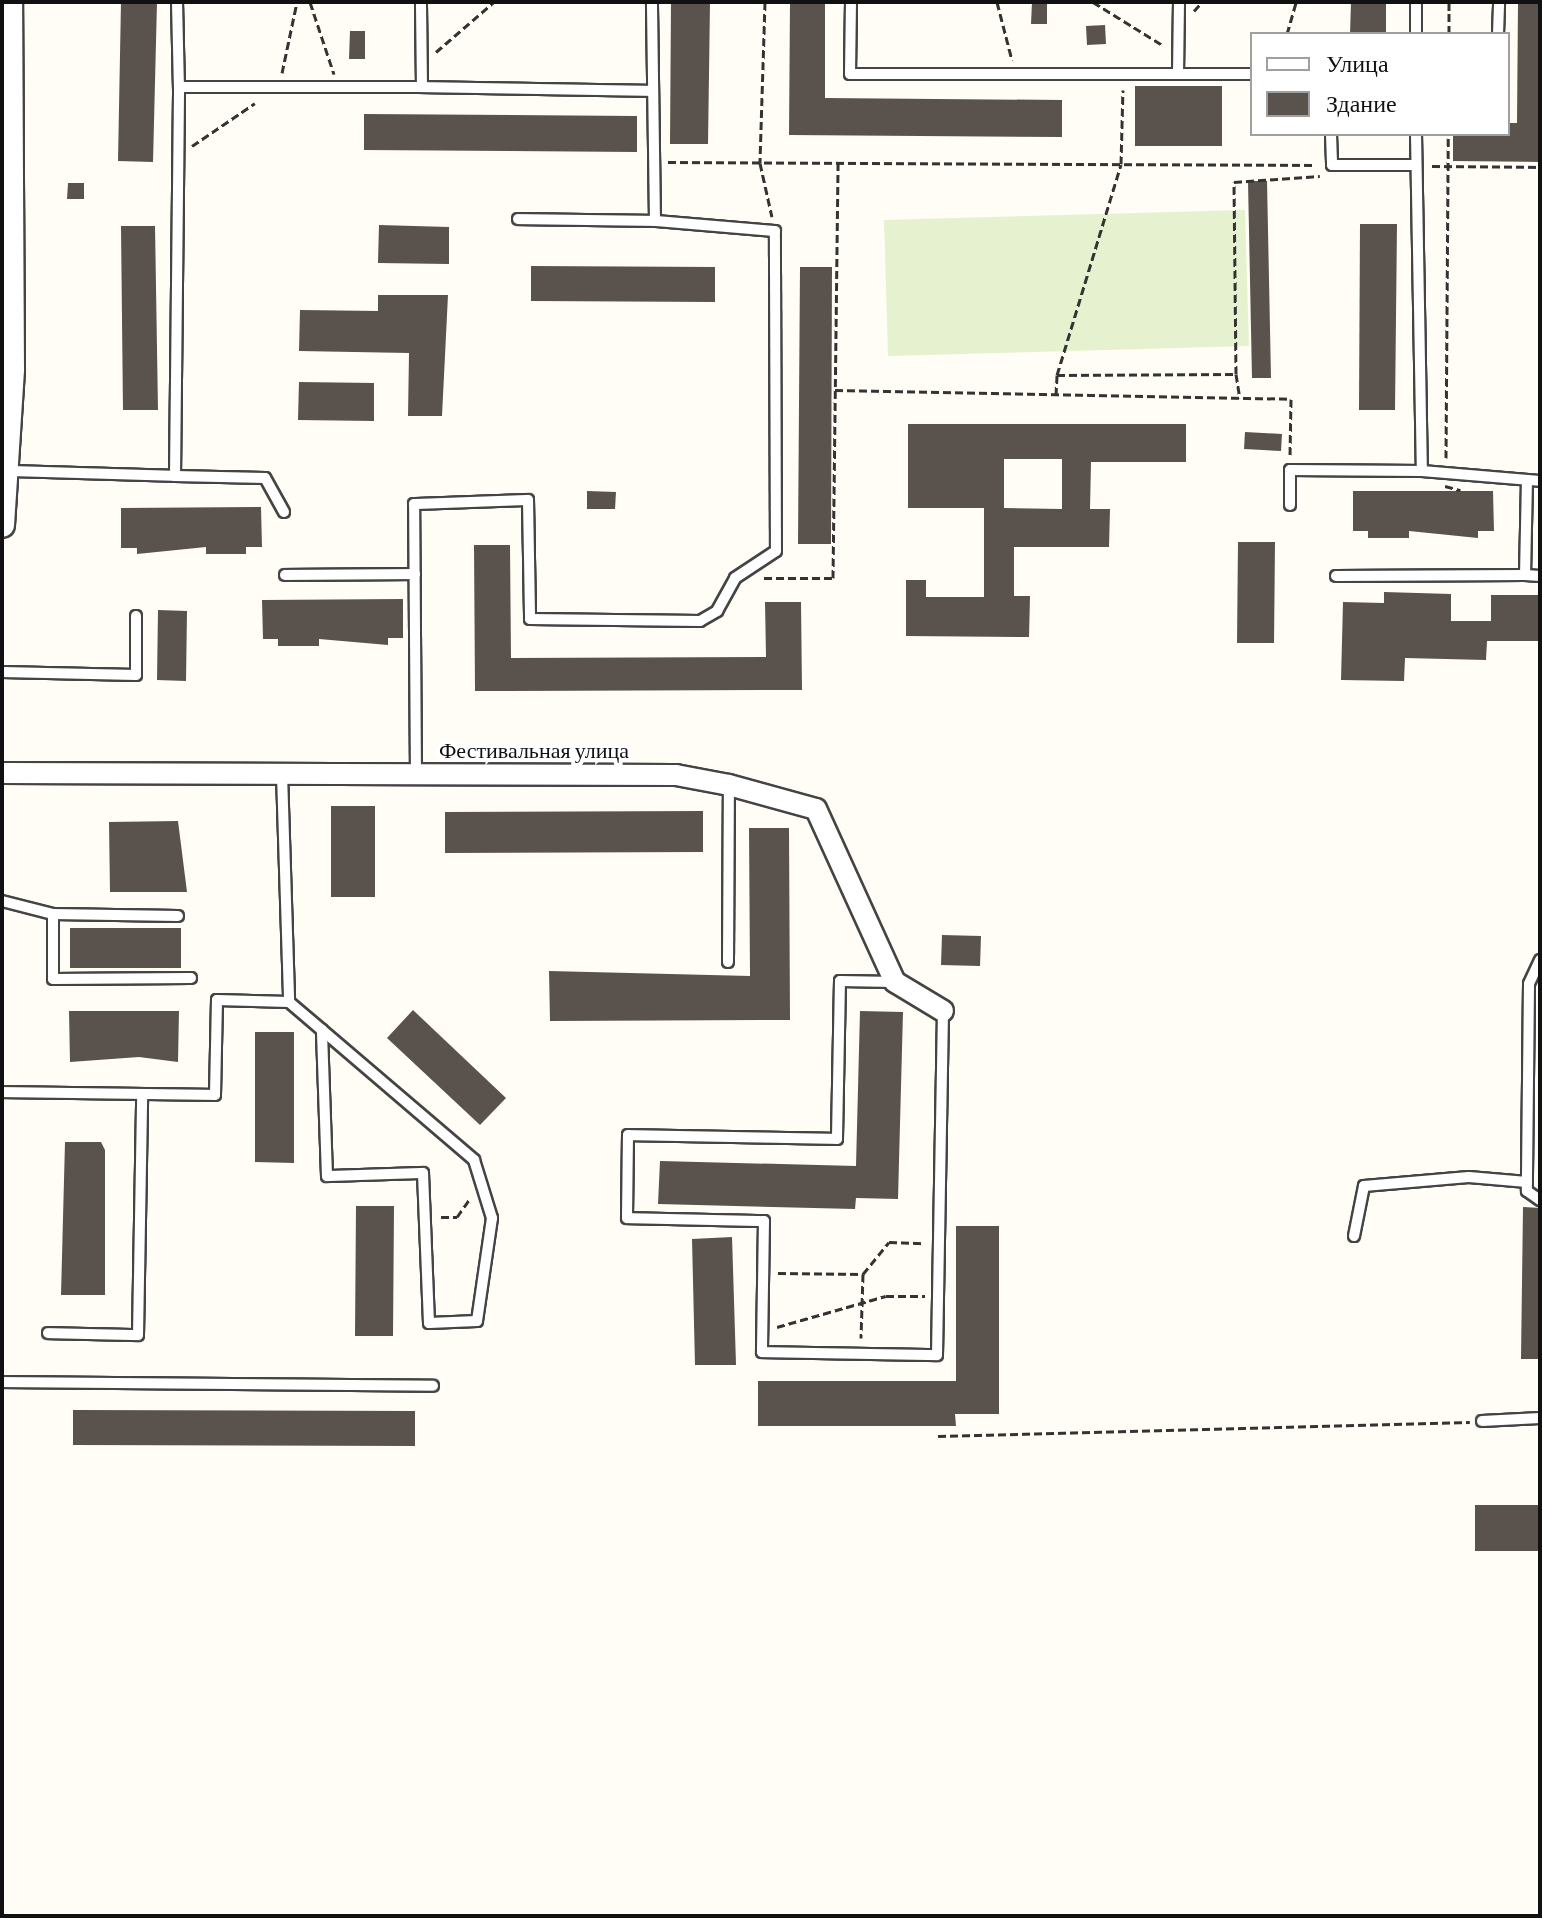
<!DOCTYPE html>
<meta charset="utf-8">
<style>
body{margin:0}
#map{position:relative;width:1542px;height:1918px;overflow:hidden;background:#fffdf5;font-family:"Crimson Pro",serif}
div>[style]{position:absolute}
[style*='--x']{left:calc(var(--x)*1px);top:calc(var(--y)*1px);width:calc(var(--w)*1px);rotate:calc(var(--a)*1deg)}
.pitch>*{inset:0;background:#e6f2cf}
.building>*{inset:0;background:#5a524d}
.path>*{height:3px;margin-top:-1.5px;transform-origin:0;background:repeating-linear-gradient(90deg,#333 0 8px,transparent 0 12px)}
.roads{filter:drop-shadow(2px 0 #444) drop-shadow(-2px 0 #444) drop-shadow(0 2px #444) drop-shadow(0 -2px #444)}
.service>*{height:10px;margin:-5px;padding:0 5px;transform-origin:5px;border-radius:5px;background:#fff}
.minor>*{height:20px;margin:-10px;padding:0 10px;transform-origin:10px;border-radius:10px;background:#fff}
.tertiary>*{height:24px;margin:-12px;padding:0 12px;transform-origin:12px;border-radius:12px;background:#fff}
span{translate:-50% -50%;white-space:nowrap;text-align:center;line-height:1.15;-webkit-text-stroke:8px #fff;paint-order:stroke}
.street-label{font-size:22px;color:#111}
.frame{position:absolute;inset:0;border:4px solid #111;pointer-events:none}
.legend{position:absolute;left:1250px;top:32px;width:260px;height:104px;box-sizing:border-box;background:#fff;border:2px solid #a0a0a0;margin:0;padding:10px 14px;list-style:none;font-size:24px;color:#111}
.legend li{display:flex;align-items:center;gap:16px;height:40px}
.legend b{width:40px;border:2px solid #a0a0a0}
</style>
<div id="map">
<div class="pitch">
<i style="clip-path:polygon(1245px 210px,1249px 346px,888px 356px,884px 220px)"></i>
</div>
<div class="building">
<i style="clip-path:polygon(121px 2px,157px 2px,153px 162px,118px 161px)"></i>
<i style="clip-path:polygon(671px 2px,710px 2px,708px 144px,670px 144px)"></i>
<i style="clip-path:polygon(790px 2px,825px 2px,825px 98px,1062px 100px,1062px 137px,789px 135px)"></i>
<i style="clip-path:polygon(1032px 2px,1047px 2px,1047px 24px,1031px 24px)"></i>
<i style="clip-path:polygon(1351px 2px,1386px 2px,1386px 34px,1350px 34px)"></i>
<i style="clip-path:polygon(1518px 2px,1540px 2px,1540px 162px,1453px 161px,1453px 134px,1508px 134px,1508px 123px,1517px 123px)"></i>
<i style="clip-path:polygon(1105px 25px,1106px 44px,1087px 45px,1086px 26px)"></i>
<i style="clip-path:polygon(350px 31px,365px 31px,365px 59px,349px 59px)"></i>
<i style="clip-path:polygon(1135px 86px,1222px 86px,1222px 146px,1135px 146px)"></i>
<i style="clip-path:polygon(364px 114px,637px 116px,637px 152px,364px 150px)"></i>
<i style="clip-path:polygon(1248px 181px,1267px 181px,1271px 378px,1252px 378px)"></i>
<i style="clip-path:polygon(68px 183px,84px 183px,84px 199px,67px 199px)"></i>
<i style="clip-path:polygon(1360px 224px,1397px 224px,1395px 410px,1359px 410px)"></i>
<i style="clip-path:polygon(379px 225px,449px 227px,449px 264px,378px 263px)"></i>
<i style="clip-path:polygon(121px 226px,155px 226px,158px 410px,123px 410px)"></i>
<i style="clip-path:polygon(531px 266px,715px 267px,715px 302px,531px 301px)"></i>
<i style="clip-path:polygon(800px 267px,832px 267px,831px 544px,798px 544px)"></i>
<i style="clip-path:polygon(378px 295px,448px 295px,442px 416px,408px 416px,409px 353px,299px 351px,300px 310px,378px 311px)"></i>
<i style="clip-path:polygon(299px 382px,374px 383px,374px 421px,298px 420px)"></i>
<i style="clip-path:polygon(evenodd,908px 424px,1186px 424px,1186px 462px,1091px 462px,1090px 509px,1110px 509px,1109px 547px,1014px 547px,1014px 596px,1030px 596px,1029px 637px,906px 636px,906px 580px,926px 580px,926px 597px,984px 597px,984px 508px,908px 508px,908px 424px,1004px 459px,1062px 459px,1062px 509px,1004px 508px,1004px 459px)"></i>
<i style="clip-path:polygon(1245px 432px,1282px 434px,1281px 451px,1244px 449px)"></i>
<i style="clip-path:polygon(587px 491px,616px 492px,615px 509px,587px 509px)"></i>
<i style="clip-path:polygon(1353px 491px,1493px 491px,1494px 531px,1478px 531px,1478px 538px,1409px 531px,1409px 538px,1368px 538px,1368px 531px,1353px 531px)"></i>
<i style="clip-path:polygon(261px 507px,262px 547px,246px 547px,246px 554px,206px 554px,206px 547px,137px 554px,137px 548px,121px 548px,121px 508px)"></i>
<i style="clip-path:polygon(1238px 542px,1275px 542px,1274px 643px,1237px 643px)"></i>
<i style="clip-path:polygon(474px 545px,510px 545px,511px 658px,766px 657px,765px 602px,801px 602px,802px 690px,475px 691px)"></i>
<i style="clip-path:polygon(1384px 592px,1451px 594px,1451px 621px,1491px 621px,1491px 595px,1540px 595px,1540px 641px,1487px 641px,1486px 660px,1405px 658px,1404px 681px,1341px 680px,1343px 602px,1384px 603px)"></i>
<i style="clip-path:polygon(403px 599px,403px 638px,388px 638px,388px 645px,319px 639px,319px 646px,278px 646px,278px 639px,263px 639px,262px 600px)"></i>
<i style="clip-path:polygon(158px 610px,187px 611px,186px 681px,157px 680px)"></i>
<i style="clip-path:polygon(331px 806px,375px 806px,375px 897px,331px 897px)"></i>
<i style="clip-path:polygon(703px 811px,703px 852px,445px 853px,445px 812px)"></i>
<i style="clip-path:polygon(178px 821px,187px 892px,110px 892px,109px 822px)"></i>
<i style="clip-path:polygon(749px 828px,789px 828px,790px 1020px,550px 1021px,549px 971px,750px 976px)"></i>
<i style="clip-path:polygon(70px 928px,181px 928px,181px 968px,70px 968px)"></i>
<i style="clip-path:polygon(942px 935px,981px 936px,980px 966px,941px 965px)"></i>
<i style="clip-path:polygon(413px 1010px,506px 1098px,480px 1125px,387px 1038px)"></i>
<i style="clip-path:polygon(69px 1011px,179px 1011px,178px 1062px,139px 1057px,70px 1062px)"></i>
<i style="clip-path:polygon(860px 1011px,903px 1012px,898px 1199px,856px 1198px,855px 1209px,658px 1204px,660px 1161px,856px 1166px)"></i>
<i style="clip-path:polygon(255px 1032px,294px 1032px,294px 1163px,255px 1162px)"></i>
<i style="clip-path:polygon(65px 1142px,101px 1142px,105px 1150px,105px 1295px,61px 1295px)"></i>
<i style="clip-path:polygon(356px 1206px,394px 1206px,393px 1336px,355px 1336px)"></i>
<i style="clip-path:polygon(1523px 1207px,1540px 1208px,1540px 1359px,1521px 1359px)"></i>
<i style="clip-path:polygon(956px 1226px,999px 1226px,999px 1414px,955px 1414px,956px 1426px,758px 1426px,758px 1381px,956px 1381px)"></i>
<i style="clip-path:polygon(732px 1237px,736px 1365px,695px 1365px,692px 1239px)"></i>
<i style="clip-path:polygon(73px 1410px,415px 1411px,415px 1446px,73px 1445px)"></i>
<i style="clip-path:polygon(1475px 1505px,1540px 1505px,1540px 1551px,1475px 1551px)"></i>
</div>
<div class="path">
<i style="--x:310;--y:2;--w:76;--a:71.6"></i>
<i style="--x:765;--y:2;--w:161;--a:91.8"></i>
<i style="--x:760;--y:163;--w:55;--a:77.5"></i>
<i style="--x:997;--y:2;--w:60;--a:75.5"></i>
<i style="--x:1093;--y:2;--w:84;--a:31.8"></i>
<i style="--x:1194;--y:11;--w:12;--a:-48"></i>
<i style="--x:1287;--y:34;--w:33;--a:-74"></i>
<i style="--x:1449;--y:34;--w:32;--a:-90"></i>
<i style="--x:436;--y:52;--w:77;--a:-40.8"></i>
<i style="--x:282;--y:73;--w:73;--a:-78.1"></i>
<i style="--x:192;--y:146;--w:76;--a:-34.3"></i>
<i style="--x:668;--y:162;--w:648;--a:0.27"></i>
<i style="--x:1432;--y:166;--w:108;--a:0.5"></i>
<i style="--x:1236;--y:374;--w:24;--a:81"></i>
<i style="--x:1057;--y:375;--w:220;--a:-73.1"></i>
<i style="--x:1121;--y:164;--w:74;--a:-88.5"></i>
<i style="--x:835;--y:390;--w:456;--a:1.1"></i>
<i style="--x:1291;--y:399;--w:56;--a:91"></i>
<i style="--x:1056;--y:395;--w:20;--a:-87"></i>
<i style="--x:1057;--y:375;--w:179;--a:-0.3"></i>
<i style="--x:1236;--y:374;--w:192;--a:-90.6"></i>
<i style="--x:1234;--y:182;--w:86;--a:-4"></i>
<i style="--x:1446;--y:458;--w:324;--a:-89.6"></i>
<i style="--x:1445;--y:486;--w:16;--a:15"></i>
<i style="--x:764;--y:578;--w:69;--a:0"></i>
<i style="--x:833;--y:578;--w:415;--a:-89.3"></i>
<i style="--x:441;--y:1217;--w:16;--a:0"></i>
<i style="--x:457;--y:1217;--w:21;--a:-55"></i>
<i style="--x:778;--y:1273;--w:85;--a:0.7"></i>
<i style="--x:863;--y:1274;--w:64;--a:91.8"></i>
<i style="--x:863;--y:1274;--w:41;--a:-50.9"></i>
<i style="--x:889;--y:1242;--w:35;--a:2"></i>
<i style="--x:777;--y:1327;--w:113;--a:-15.9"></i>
<i style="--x:886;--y:1296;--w:39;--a:0"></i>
<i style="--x:938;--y:1436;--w:532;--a:-1.51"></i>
</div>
<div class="roads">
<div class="service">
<i style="--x:177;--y:2;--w:85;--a:88.7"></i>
<i style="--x:851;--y:2;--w:72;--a:90.8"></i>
<i style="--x:850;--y:74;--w:402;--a:0"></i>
<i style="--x:1416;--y:2;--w:32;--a:90"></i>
<i style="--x:1498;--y:34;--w:32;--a:-88"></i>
<i style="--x:1178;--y:74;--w:72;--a:-89.2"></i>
<i style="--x:422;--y:87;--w:231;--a:1"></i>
<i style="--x:1331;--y:134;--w:31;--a:88"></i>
<i style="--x:1332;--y:165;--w:84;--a:0"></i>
<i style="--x:1416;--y:134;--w:337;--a:89"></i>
<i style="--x:1422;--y:471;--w:118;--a:4.8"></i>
<i style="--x:518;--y:219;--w:137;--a:0.8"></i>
<i style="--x:8;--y:471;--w:167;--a:1.7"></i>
<i style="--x:1290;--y:505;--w:35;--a:-90"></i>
<i style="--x:1290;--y:470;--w:132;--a:0.4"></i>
<i style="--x:284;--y:512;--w:39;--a:-119"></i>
<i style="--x:265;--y:478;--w:90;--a:-178.7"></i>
<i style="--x:175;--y:476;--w:389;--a:-89.4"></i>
<i style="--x:179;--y:87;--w:243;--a:0"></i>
<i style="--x:422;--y:87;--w:85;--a:-90.7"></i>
<i style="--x:285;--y:575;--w:130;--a:-0.4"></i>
<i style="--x:1525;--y:575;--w:15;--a:4"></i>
<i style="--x:1336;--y:576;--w:189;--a:-0.3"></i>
<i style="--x:1525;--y:575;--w:95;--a:-88.8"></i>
<i style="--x:2;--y:672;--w:134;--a:1.3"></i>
<i style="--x:136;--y:675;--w:59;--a:-90"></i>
<i style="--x:282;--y:774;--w:228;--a:88.2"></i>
<i style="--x:289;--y:1002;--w:43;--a:40.3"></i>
<i style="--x:322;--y:1030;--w:200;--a:40.5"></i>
<i style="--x:474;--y:1160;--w:61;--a:72.8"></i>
<i style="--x:492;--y:1218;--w:104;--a:98.3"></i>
<i style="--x:477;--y:1321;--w:48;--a:177.6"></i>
<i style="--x:429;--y:1323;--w:150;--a:-92.3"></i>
<i style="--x:423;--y:1173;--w:96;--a:178.2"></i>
<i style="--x:327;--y:1176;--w:146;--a:-92"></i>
<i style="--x:416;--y:775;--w:271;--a:-90.4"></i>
<i style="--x:414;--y:504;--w:114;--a:-2"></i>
<i style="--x:528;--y:500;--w:119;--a:89"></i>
<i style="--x:530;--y:619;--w:170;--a:0.7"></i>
<i style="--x:700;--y:621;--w:20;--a:-30"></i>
<i style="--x:717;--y:611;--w:38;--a:-61"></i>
<i style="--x:735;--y:578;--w:49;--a:-33.4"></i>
<i style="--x:776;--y:551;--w:320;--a:-90.2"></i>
<i style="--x:775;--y:231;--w:120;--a:-175.2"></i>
<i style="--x:655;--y:221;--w:219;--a:-90.8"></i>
<i style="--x:2;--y:901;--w:53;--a:14.3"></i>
<i style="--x:53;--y:914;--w:125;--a:0.9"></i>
<i style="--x:53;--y:914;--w:65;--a:90"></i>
<i style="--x:53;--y:979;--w:138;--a:-0.4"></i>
<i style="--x:1540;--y:960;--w:26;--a:115"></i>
<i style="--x:1529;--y:984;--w:207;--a:90.6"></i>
<i style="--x:1527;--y:1191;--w:16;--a:35"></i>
<i style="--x:728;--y:962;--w:177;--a:-89.7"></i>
<i style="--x:895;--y:982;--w:55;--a:-179"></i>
<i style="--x:840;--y:981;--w:158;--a:91.1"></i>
<i style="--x:837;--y:1139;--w:209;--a:-178.9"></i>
<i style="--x:628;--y:1135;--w:83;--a:90.7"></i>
<i style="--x:627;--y:1218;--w:137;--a:1.3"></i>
<i style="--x:764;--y:1221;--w:131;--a:90.9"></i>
<i style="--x:762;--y:1352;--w:175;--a:1"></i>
<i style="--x:937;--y:1355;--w:344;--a:-89"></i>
<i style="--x:2;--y:1092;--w:213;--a:0.8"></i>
<i style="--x:215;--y:1095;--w:95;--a:-88.8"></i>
<i style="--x:217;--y:1000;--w:72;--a:1.6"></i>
<i style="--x:1354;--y:1236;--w:51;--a:-78.7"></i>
<i style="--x:1364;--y:1186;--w:105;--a:-4.9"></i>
<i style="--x:1469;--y:1177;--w:58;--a:4.9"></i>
<i style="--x:48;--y:1333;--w:90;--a:1.3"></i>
<i style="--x:138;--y:1335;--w:240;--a:-89"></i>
<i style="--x:2;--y:1382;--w:431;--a:0.5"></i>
<i style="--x:1482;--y:1421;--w:58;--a:-3"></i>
</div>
<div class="minor">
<i style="--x:2;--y:773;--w:674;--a:0.17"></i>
<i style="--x:676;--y:775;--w:54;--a:10.7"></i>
<i style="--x:729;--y:785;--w:90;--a:15.4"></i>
<i style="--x:816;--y:809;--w:190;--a:65.5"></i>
<i style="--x:895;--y:982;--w:56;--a:31.1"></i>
</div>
<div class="tertiary">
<i style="--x:2;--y:525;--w:156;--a:-86.3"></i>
<i style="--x:12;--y:369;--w:367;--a:-90.3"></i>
</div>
</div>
<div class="street-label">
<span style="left:534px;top:751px">Фестивальная улица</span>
</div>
<div class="frame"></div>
<ul class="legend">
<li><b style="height:10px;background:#fff"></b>Улица</li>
<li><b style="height:22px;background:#5a524d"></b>Здание</li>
</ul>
</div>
